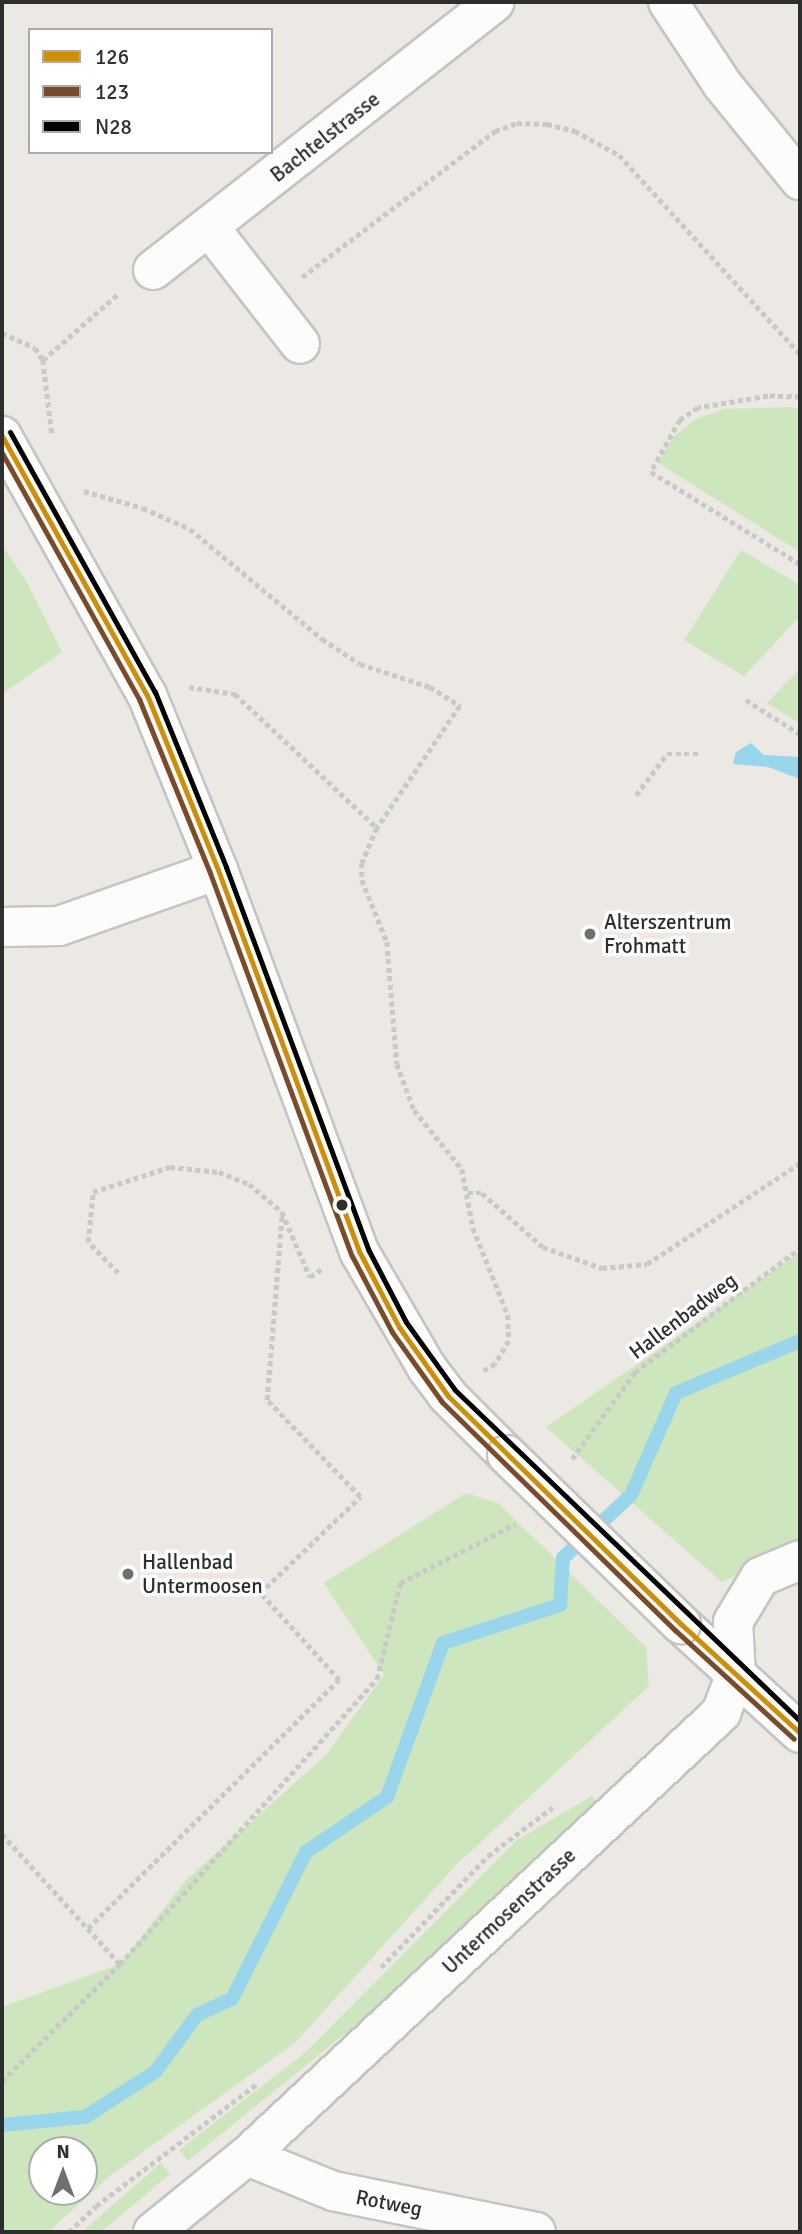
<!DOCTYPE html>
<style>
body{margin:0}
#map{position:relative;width:802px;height:2234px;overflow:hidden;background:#ece8e4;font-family:Signika,sans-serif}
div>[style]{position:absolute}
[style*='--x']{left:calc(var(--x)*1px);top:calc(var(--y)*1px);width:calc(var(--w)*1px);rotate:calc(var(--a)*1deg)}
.green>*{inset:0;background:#cee6be}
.water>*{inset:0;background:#99d6ec}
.stream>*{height:14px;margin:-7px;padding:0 7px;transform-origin:7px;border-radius:7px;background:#99d6ec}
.path>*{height:4.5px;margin-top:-2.25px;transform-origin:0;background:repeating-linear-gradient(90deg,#c9c9c8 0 5px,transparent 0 8.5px)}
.roads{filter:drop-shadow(2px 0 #c5c4c5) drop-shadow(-2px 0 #c5c4c5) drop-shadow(0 2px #c5c4c5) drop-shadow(0 -2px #c5c4c5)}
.minor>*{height:38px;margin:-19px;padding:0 19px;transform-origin:19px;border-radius:19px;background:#fcfcfb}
.bridges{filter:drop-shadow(2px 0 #c5c4c5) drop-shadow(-2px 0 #c5c4c5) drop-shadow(0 2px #c5c4c5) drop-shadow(0 -2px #c5c4c5)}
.minor-bridge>*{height:38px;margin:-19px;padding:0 19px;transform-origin:19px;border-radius:19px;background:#fcfcfb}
.bus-1>*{height:5px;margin:-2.5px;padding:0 2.5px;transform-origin:2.5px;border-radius:2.5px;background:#cf8e09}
.bus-2>*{height:5px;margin:-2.5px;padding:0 2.5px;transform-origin:2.5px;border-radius:2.5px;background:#7a4b2a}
.bus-3>*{height:5px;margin:-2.5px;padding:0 2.5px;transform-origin:2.5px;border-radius:2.5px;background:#000}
.dots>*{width:19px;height:19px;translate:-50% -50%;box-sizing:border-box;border:4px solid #fff;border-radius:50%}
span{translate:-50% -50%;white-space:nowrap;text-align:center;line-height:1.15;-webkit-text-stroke:7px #fff;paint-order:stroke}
.street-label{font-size:21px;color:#2e2e2e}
.poi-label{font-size:21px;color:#2e2e2e}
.left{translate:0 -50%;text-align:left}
.frame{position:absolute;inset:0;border:4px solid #2e2e2e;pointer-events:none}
.legend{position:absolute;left:28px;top:28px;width:245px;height:126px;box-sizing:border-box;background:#fff;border:2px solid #ababab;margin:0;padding:9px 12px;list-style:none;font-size:21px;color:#2e2e2e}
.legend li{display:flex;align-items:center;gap:14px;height:35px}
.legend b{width:35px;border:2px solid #ababab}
.north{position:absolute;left:28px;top:2136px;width:70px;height:70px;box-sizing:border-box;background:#fff;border:2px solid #ababab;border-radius:50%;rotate:0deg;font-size:19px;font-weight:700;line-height:28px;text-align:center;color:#2e2e2e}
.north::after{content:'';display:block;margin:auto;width:24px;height:32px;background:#706f6e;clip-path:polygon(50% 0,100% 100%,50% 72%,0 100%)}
</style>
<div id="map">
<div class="green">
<i style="clip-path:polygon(792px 407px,800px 410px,800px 552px,658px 463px,673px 437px,696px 419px,724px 409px)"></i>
<i style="clip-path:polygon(2px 546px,25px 579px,62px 652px,2px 694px)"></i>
<i style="clip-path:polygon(741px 550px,800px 585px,800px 616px,744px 676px,684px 640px)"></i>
<i style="clip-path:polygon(800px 669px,800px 724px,767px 703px)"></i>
<i style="clip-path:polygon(800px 1252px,800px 1543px,722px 1582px,546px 1427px)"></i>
<i style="clip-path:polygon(evenodd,466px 1493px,498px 1503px,646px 1647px,649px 1686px,456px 1865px,296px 2042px,111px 2175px,48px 2232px,2px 2232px,2px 2007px,120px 1964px,186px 1880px,325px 1756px,384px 1675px,324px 1583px,466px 1493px,84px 2150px,84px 2192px,42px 2192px,42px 2150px,84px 2150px)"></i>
<i style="clip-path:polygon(592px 1796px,598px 1804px,416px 1976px,188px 2161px,179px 2150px,306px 2052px,517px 1840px)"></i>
<i style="clip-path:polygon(161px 2163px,170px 2174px,101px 2232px,82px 2232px)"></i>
</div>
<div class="water">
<i style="clip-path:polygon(751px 743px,764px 755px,800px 757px,800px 779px,768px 767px,733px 764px,736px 752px)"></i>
</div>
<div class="stream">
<i style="--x:2;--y:2125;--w:83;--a:-5.5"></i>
<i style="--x:85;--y:2117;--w:83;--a:-32.7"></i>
<i style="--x:155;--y:2072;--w:71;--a:-53.6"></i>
<i style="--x:197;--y:2015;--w:38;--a:-25"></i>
<i style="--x:232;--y:1999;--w:165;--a:-63.3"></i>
<i style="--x:306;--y:1852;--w:98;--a:-34.2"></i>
<i style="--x:387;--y:1797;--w:164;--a:-70"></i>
<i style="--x:443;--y:1643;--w:123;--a:-18"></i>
<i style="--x:560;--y:1605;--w:47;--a:-86.3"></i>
<i style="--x:563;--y:1558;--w:93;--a:-42.8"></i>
<i style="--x:631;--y:1495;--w:111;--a:-66.2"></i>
<i style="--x:676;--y:1393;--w:134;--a:-22.8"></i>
</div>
<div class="path">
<i style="--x:302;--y:277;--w:242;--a:-37.1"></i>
<i style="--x:495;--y:131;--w:23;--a:-20"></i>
<i style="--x:517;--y:123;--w:30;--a:2"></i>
<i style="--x:547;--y:124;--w:29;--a:14"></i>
<i style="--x:575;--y:131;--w:50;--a:28.6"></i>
<i style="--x:619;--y:155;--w:269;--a:47.7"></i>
<i style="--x:2;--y:333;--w:36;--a:24"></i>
<i style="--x:35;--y:348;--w:14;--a:56"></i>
<i style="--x:43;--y:360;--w:75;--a:83.1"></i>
<i style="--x:43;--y:360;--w:100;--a:-41.3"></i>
<i style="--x:800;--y:397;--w:32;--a:-178"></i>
<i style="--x:768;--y:396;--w:71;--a:170.3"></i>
<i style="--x:698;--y:408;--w:22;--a:146"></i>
<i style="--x:680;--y:420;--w:60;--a:119.1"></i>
<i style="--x:651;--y:472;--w:175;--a:31.7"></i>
<i style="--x:84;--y:491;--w:61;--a:16.1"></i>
<i style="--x:143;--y:508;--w:51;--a:24.1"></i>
<i style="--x:190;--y:529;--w:172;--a:39.8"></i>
<i style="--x:322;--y:639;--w:45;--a:33.3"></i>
<i style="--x:360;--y:664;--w:74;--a:18.2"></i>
<i style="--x:430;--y:687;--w:36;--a:32"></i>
<i style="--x:460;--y:706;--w:148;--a:124.2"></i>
<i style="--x:189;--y:687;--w:47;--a:8.7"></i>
<i style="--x:235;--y:694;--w:195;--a:43.3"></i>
<i style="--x:377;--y:828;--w:38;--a:113"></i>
<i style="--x:362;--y:863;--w:17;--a:90"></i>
<i style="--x:362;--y:880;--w:67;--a:68"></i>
<i style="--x:387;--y:942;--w:122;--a:85.3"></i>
<i style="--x:397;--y:1064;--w:49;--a:69.7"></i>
<i style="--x:414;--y:1110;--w:76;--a:50.9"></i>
<i style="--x:462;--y:1169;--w:60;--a:79.4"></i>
<i style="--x:473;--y:1228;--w:94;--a:68.1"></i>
<i style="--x:508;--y:1315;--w:26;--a:88"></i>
<i style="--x:509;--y:1341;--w:27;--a:121"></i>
<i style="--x:495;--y:1364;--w:13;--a:148"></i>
<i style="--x:746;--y:700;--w:64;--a:32.2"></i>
<i style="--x:636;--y:795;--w:51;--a:-52.9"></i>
<i style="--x:667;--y:754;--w:31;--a:0"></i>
<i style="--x:468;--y:1193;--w:14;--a:0"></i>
<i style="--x:482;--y:1193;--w:81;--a:41.5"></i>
<i style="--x:543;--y:1247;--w:63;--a:19.6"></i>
<i style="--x:602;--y:1268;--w:45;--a:-5.1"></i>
<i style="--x:647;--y:1264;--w:183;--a:-33.4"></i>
<i style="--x:118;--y:1273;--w:43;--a:-134.1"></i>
<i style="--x:88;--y:1242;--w:50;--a:-84.3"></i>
<i style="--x:93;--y:1192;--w:81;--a:-18"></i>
<i style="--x:170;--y:1167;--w:49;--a:5.8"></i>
<i style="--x:219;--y:1172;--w:32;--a:22"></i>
<i style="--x:249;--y:1184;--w:43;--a:40.3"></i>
<i style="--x:282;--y:1212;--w:71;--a:66.7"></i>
<i style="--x:310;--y:1277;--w:14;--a:-34"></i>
<i style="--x:572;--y:1459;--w:107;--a:-54.1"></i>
<i style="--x:635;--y:1372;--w:206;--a:-36.9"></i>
<i style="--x:2;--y:1834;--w:176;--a:47.8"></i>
<i style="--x:88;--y:1928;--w:353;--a:-44.7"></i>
<i style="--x:339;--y:1680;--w:118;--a:-132.2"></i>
<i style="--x:260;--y:1593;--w:139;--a:-43.8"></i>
<i style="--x:360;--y:1497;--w:134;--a:-133.8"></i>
<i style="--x:267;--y:1400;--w:189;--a:-85.4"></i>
<i style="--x:381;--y:1967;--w:154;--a:-46.1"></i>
<i style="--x:488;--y:1856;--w:81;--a:-37"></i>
<i style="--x:2;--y:2081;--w:166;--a:-44.8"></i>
<i style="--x:120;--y:1964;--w:384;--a:-48"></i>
<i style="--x:377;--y:1679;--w:99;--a:-76.5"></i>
<i style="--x:400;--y:1583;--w:130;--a:-27"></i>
<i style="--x:69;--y:2232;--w:37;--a:-44"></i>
<i style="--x:96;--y:2206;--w:203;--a:-37.2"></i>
</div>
<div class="roads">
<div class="minor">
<i style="--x:668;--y:2;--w:98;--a:56.6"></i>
<i style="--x:722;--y:84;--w:124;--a:50.9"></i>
<i style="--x:209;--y:227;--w:148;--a:52.1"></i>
<i style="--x:153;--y:270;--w:434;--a:-38.1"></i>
<i style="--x:2;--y:436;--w:297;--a:60.8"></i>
<i style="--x:147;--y:695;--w:189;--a:67.9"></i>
<i style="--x:218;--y:870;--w:408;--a:69.7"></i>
<i style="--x:360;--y:1253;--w:133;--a:59.8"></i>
<i style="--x:427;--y:1368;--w:35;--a:53"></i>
<i style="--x:448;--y:1396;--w:83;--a:45"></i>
<i style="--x:2;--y:927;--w:57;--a:-1"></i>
<i style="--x:59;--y:926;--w:169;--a:-19.4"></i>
<i style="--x:681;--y:1624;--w:161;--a:42.5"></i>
<i style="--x:247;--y:2156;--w:93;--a:22.1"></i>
<i style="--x:333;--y:2191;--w:207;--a:11.4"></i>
<i style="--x:153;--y:2232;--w:121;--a:-39"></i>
<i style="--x:247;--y:2156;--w:649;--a:-43.06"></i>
<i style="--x:721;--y:1713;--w:42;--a:-69"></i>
<i style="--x:736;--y:1674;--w:52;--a:-93.3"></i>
<i style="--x:733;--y:1622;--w:52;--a:-59"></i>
<i style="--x:760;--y:1577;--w:43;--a:-23"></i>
</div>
</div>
<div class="bridges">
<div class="minor-bridge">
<i style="--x:507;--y:1455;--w:243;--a:44.2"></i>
</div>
</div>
<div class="bus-1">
<i style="--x:2;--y:436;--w:297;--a:60.8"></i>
<i style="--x:147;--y:695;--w:189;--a:67.9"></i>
<i style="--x:218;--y:870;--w:408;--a:69.7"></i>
<i style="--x:360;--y:1253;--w:84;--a:62.2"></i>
<i style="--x:399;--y:1327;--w:85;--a:54.6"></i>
<i style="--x:448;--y:1396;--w:326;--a:44.4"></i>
<i style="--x:681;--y:1624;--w:161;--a:42.5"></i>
</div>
<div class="bus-2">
<i style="--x:2;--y:453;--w:282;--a:60.9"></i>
<i style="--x:139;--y:699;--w:188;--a:67.8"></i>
<i style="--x:210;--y:873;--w:408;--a:69.7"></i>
<i style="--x:352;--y:1256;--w:86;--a:62.2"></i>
<i style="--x:392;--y:1332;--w:86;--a:54.5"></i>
<i style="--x:442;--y:1402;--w:326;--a:44.4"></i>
<i style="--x:675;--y:1630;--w:161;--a:42.5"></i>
</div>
<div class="bus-3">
<i style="--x:10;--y:432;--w:298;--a:60.9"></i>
<i style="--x:155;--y:692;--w:189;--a:67.9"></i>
<i style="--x:226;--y:867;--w:408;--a:69.6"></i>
<i style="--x:368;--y:1249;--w:82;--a:62.5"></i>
<i style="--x:406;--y:1322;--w:84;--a:54.2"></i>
<i style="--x:455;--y:1390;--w:478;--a:43.8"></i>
</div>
<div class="dots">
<i style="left:590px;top:934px;background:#706f6e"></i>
<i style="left:342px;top:1205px;background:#2e2e2e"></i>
<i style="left:128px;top:1574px;background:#706f6e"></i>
</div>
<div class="street-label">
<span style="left:325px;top:137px;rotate:-38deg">Bachtelstrasse</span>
<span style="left:683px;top:1316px;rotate:-37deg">Hallenbadweg</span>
<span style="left:509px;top:1911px;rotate:-43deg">Untermosenstrasse</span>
<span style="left:389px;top:2203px;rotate:11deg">Rotweg</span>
</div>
<div class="poi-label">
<span class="left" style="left:604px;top:934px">Alterszentrum<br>Frohmatt</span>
<span class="left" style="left:142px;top:1574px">Hallenbad<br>Untermoosen</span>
</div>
<div class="frame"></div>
<ul class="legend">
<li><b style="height:9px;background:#cf8e09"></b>126</li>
<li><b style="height:9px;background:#7a4b2a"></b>123</li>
<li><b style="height:9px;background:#000"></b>N28</li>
</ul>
<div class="north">N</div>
</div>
